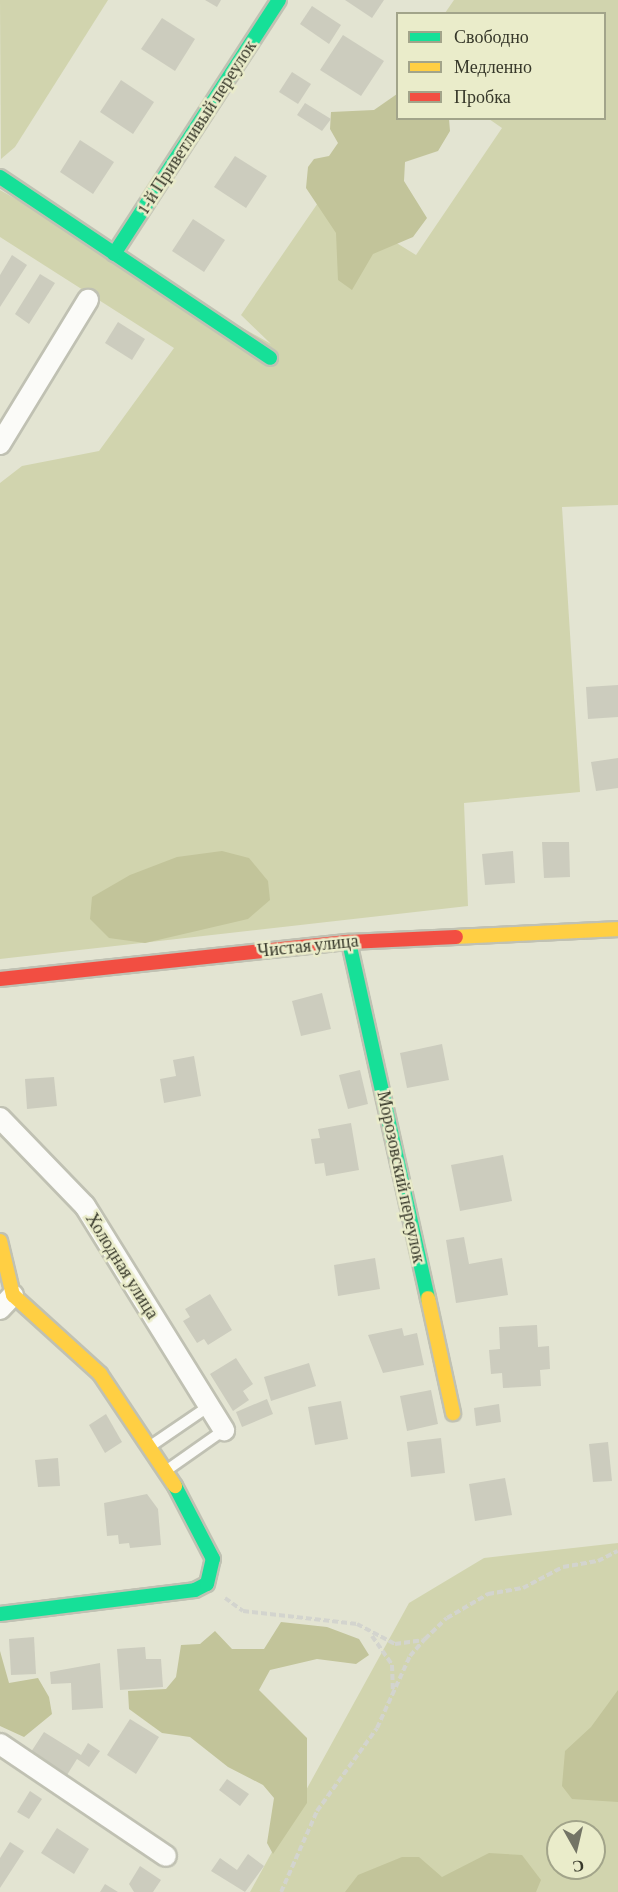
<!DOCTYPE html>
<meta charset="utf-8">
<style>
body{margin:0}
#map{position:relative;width:618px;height:1892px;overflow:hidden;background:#e3e4d2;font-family:"Crimson Pro",serif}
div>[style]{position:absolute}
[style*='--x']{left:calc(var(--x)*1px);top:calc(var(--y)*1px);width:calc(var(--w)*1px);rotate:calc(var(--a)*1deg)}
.green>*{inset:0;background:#d1d4ae}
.forest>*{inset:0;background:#c2c49a}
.building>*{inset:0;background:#ccccbe}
.path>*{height:4px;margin-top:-2px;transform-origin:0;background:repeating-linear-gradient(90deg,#d3d4ce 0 6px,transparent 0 9px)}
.roads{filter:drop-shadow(2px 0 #c0c1b3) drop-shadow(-2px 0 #c0c1b3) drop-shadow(0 2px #c0c1b3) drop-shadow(0 -2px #c0c1b3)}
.lane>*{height:10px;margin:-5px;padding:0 5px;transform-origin:5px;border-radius:5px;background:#fbfbf8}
.street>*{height:20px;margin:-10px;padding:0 10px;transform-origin:10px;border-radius:10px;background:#fbfbf8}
.fast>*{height:14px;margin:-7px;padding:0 7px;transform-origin:7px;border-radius:7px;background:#16e098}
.slow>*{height:14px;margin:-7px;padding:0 7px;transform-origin:7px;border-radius:7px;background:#ffcf43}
.jam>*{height:14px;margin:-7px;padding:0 7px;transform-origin:7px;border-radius:7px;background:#f24e42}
span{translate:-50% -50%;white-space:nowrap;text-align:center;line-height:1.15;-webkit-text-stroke:5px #eaecca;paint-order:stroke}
.street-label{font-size:18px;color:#37382a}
.legend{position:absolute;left:396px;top:12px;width:210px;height:108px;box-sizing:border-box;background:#eaecca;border:2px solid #a2a48a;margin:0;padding:8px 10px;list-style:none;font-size:18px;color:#37382a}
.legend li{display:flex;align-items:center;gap:12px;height:30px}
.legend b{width:30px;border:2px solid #a2a48a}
.north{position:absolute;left:546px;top:1820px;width:60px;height:60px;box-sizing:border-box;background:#eaecca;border:2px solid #a2a48a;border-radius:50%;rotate:172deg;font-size:16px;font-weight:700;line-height:24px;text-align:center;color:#37382a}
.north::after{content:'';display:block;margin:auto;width:21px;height:27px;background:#737465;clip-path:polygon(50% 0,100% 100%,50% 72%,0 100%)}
</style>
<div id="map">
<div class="green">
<i style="clip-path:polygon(0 0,108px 0,15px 147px,1px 159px)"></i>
<i style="clip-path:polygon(454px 0,618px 0,618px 505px,562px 507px,580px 792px,464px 803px,468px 906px,0 959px,0 483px,22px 466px,99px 451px,174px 348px,0 237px,0 190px,271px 344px,241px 315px,322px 197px,416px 255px,502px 128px,489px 119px,604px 118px,604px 14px,445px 13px)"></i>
<i style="clip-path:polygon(evenodd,618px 1543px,618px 1892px,250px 1892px,409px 1603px,484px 1558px,618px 1543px,558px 1832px,594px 1832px,594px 1868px,558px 1868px,558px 1832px)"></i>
</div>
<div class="forest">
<i style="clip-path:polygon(397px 94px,398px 118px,449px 119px,450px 131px,438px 151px,405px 162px,404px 181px,427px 218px,413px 237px,373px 254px,352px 290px,338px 280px,336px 233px,306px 188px,308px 167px,314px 159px,329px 156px,338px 143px,330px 129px,331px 112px,374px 110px)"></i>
<i style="clip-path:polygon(222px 851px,249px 858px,268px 881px,270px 900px,248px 919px,145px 943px,109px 938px,90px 919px,92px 897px,130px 875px,177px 857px)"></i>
<i style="clip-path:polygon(281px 1622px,327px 1627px,359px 1639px,369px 1655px,356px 1664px,317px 1659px,270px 1670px,259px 1690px,307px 1738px,307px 1803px,273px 1854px,267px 1843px,274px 1798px,263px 1785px,228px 1767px,190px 1737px,162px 1733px,129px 1709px,128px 1691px,166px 1689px,176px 1677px,181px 1645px,200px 1644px,215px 1631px,232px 1649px,264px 1649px)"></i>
<i style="clip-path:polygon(0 1651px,9px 1683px,38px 1678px,49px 1697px,52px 1714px,24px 1737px,0 1726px)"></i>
<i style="clip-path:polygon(618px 1690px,618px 1802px,572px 1799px,562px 1786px,565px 1751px,591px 1727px)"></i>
<i style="clip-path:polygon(489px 1853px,522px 1855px,541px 1880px,536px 1892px,345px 1892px,358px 1875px,402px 1857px,419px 1857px,442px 1877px)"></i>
</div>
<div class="building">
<i style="clip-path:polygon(205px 0,221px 0,217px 7px)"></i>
<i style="clip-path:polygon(345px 0,384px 0,372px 18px)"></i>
<i style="clip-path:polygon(312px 6px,341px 25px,329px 44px,300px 24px)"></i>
<i style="clip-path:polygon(162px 18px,195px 39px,175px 71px,141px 49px)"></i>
<i style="clip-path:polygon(343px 35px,384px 61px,361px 96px,320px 70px)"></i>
<i style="clip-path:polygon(292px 72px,311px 84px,298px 104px,279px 92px)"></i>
<i style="clip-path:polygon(121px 80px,154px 102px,133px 134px,100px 112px)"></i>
<i style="clip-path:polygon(305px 103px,331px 119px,322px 131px,297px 115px)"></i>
<i style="clip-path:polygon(80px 140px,114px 162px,93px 194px,60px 172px)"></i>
<i style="clip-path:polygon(235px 156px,267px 176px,246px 208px,214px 187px)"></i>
<i style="clip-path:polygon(193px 219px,225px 240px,204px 272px,172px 251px)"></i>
<i style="clip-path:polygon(12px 255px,27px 265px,0 307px,0 275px)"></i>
<i style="clip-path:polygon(40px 274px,55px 283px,29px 324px,15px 314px)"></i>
<i style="clip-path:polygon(118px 322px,145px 339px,132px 360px,105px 343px)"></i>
<i style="clip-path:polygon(618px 685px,618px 717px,588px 719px,586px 687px)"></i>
<i style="clip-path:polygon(618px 758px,618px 788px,596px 791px,591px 762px)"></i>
<i style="clip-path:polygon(542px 842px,569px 842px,570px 877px,544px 878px)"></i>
<i style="clip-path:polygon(513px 851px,515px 883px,485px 885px,482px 854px)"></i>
<i style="clip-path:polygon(322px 993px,331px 1029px,301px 1036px,292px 1001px)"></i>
<i style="clip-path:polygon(442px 1044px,449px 1080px,407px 1088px,400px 1053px)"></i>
<i style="clip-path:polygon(194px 1056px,201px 1096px,164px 1103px,160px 1079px,176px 1076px,173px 1060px)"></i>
<i style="clip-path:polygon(360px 1070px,368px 1104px,348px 1109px,339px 1075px)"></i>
<i style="clip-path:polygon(54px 1077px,57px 1106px,27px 1109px,25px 1079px)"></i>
<i style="clip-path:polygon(351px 1123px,359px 1170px,326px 1176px,324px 1163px,315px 1164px,311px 1139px,320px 1138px,318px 1129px)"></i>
<i style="clip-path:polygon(503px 1155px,512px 1201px,460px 1211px,451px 1165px)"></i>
<i style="clip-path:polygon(464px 1237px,469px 1264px,502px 1258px,508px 1295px,456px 1303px,446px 1240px)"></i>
<i style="clip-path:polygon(375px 1258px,380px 1289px,338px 1296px,334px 1265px)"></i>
<i style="clip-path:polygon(210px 1294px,232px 1330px,208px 1345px,204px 1339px,197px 1343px,183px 1321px,190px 1317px,185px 1309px)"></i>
<i style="clip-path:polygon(537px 1325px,538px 1347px,549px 1346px,550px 1369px,540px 1370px,541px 1386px,503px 1388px,502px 1373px,491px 1374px,489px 1350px,500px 1349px,499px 1327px)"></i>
<i style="clip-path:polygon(402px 1328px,404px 1336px,417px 1333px,424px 1365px,383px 1373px,368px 1335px)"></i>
<i style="clip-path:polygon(236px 1358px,253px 1384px,243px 1391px,249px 1400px,233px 1411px,210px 1374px)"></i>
<i style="clip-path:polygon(309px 1363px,316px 1386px,271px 1401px,264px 1377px)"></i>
<i style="clip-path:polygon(431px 1390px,438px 1424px,407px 1431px,400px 1396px)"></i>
<i style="clip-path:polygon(267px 1399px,273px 1414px,242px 1427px,236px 1412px)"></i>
<i style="clip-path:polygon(341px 1401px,348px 1439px,315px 1445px,308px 1407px)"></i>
<i style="clip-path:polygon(499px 1404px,501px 1422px,476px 1426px,474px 1408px)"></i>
<i style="clip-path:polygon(106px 1414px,122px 1442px,105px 1453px,89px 1425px)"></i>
<i style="clip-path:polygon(441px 1438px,445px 1473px,411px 1477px,407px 1442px)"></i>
<i style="clip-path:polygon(608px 1442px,612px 1481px,593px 1482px,589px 1444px)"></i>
<i style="clip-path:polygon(58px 1458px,60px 1486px,38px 1487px,35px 1460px)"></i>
<i style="clip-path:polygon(505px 1478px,512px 1515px,475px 1521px,469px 1484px)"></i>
<i style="clip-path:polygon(147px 1494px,158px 1509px,161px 1545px,130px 1548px,129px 1543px,119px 1544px,118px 1535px,107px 1536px,104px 1503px)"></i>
<i style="clip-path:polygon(34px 1637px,36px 1674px,11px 1675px,9px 1639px)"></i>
<i style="clip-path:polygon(145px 1647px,146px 1659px,161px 1659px,163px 1687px,120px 1690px,117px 1649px)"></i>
<i style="clip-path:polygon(100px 1663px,103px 1708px,72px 1710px,71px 1683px,51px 1684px,50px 1672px)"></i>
<i style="clip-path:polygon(130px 1719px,159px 1737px,136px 1774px,107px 1755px)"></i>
<i style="clip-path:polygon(44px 1732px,81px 1755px,88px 1743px,100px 1751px,89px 1767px,77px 1759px,67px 1775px,31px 1752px)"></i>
<i style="clip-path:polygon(227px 1779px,249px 1794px,240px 1806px,219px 1790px)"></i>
<i style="clip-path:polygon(30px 1791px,42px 1799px,29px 1819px,17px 1812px)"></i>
<i style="clip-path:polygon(57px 1828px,89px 1849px,74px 1874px,41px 1853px)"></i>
<i style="clip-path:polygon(10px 1842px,24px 1851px,0 1888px,0 1858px)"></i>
<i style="clip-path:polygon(248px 1854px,264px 1866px,245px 1892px,211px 1871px,220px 1858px,237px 1870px)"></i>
<i style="clip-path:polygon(140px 1866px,161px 1880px,153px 1892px,134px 1892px,129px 1884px)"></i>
<i style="clip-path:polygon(105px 1884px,118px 1892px,100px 1892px)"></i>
</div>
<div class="path">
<i style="--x:225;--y:1598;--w:22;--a:36"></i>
<i style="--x:243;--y:1611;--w:115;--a:6.5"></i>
<i style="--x:357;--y:1624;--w:43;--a:27.8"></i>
<i style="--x:395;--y:1644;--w:27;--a:-8"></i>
<i style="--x:372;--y:1636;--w:35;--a:55"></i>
<i style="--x:392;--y:1665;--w:26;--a:88"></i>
<i style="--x:281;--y:1892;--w:89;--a:-66"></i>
<i style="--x:317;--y:1811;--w:102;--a:-54.1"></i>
<i style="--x:377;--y:1728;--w:79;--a:-65.4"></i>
<i style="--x:410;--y:1656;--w:23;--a:-49"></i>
<i style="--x:425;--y:1639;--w:30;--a:-44"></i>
<i style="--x:447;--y:1618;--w:48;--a:-30.3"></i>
<i style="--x:488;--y:1594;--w:36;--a:-10"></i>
<i style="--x:523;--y:1588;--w:45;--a:-27.7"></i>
<i style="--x:563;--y:1567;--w:36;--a:-10"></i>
<i style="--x:598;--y:1561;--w:22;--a:-27"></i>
</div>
<div class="roads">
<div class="lane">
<i style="--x:152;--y:1445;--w:69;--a:-34.4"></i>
<i style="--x:167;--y:1470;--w:70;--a:-35.1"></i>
</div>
<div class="street">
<i style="--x:0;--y:444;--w:169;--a:-58.6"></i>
<i style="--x:0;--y:1118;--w:122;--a:46"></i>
<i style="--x:85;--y:1206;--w:264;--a:58.2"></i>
<i style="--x:0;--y:1309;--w:19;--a:-47"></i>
<i style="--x:0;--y:1744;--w:200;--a:34"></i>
</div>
<div class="fast">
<i style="--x:0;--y:177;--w:325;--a:33.8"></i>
<i style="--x:114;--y:254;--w:303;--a:-57"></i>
<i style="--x:349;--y:942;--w:365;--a:77.5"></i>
<i style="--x:0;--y:1614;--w:196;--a:-7"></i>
<i style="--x:195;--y:1590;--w:13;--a:-27"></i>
<i style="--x:207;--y:1584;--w:26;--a:-77"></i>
<i style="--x:213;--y:1559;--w:82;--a:-117.5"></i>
</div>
<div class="slow">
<i style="--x:456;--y:937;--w:162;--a:-2.8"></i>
<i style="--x:0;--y:1241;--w:56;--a:76.5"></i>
<i style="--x:13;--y:1295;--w:118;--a:42.2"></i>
<i style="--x:100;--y:1374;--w:135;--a:56.2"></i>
<i style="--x:428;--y:1298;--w:118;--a:77.7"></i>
</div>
<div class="jam">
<i style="--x:0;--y:979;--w:351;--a:-6.1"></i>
<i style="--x:349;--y:942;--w:107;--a:-2.7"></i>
</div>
</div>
<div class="street-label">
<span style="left:197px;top:127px;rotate:-57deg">1-й Приветливый переулок</span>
<span style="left:308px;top:946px;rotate:-6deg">Чистая улица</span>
<span style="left:401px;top:1177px;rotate:78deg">Морозовский переулок</span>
<span style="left:122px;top:1266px;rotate:58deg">Холодная улица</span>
</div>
<ul class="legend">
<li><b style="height:8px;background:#16e098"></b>Свободно</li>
<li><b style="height:8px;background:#ffcf43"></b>Медленно</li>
<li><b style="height:8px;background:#f24e42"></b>Пробка</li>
</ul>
<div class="north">С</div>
</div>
